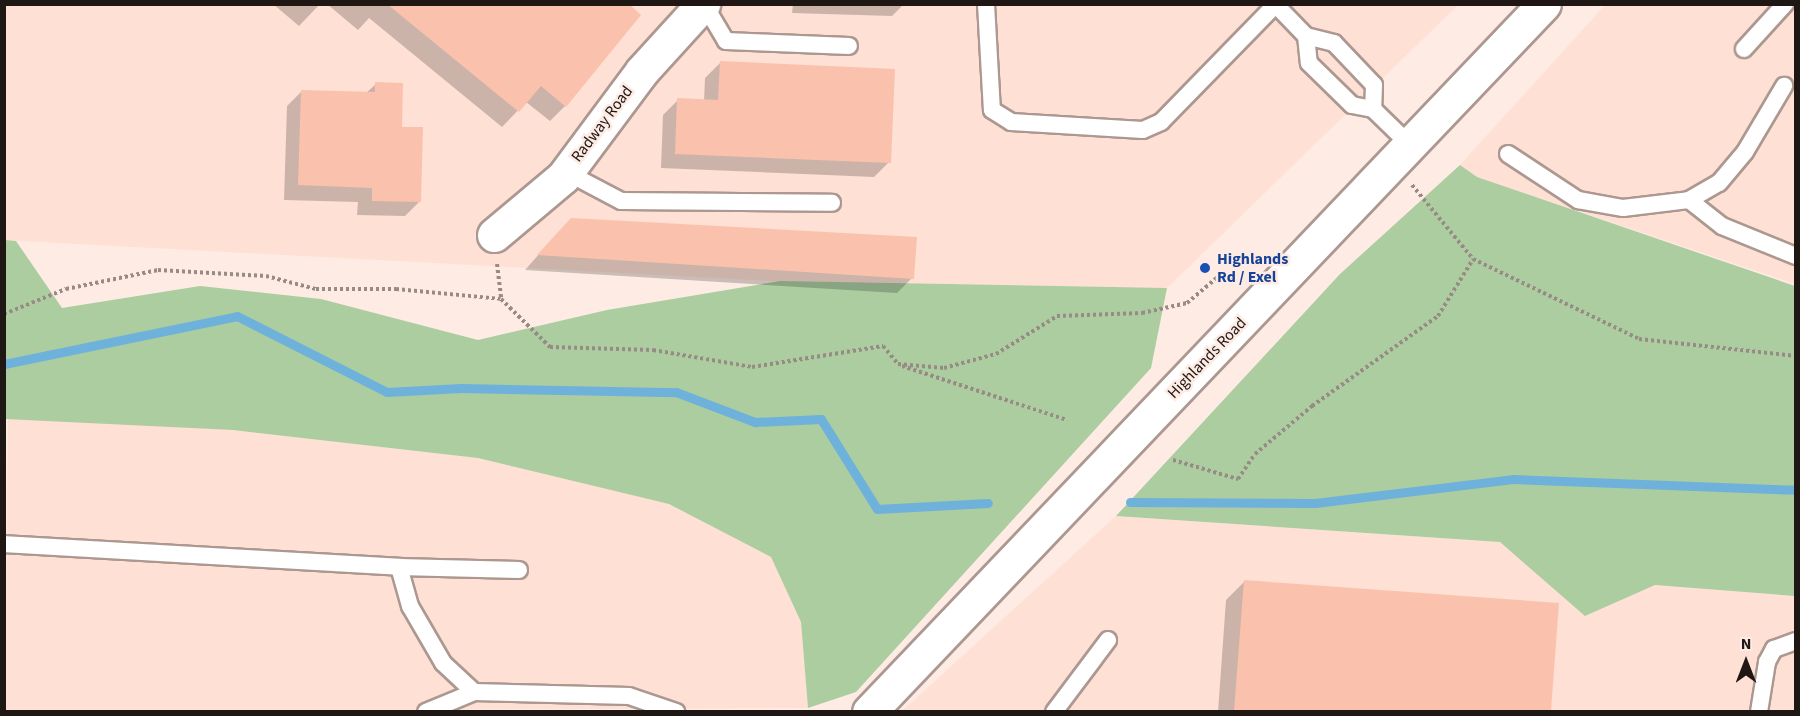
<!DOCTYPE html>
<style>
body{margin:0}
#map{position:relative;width:1800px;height:716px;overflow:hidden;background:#fdebe4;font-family:"Source Sans 3",sans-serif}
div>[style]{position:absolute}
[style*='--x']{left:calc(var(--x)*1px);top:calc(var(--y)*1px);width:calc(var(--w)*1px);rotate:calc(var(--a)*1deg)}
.built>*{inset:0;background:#fee0d5}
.green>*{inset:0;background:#abcda0}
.shadow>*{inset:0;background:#0003}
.stream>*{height:9px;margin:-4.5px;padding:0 4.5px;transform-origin:4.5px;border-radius:4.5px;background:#6eb1da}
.building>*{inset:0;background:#fac2ac}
.path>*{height:4px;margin-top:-2px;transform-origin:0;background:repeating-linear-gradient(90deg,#988b86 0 3px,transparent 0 6px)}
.roads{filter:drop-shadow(2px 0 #ac9890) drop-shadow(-2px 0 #ac9890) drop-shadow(0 2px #ac9890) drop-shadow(0 -2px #ac9890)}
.lane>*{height:16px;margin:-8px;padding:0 8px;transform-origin:8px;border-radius:8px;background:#fff}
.street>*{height:33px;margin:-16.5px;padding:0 16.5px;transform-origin:16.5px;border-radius:16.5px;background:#fff}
.secondary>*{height:33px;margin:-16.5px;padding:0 16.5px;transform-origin:16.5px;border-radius:16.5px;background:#fff}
.dots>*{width:16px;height:16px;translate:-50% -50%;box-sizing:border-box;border:3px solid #fdebe4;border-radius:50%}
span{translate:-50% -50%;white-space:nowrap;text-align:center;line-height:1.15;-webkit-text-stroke:5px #fdebe4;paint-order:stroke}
.street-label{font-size:16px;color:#1e1714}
.transit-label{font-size:16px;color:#164399;font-weight:700}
.left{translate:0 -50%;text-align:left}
.frame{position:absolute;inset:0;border:6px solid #1e1714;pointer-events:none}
.north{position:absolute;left:1716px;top:632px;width:60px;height:60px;-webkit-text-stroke:4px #fdebe4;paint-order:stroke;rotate:0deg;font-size:16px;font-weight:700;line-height:24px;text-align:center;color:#1e1714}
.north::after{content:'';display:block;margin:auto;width:21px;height:27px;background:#1e1714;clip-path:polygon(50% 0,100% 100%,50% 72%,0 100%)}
</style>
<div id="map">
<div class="built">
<i style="clip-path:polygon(4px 5px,1458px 5px,1167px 288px,772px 281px,5px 240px)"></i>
<i style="clip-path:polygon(1605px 5px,1795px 5px,1795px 284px,1477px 177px,1460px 165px)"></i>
<i style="clip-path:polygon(8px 417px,233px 430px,478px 458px,669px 504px,771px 556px,801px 622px,808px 708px,5px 712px)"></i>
<i style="clip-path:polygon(1116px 516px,1500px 542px,1585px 616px,1655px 585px,1795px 596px,1795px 711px,901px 712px)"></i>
</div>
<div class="green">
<i style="clip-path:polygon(1460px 165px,1477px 177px,1795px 286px,1795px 596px,1655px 585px,1585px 616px,1500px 542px,1116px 516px,1340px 274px)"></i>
<i style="clip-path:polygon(5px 240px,16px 241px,62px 308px,200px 286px,321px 299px,478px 340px,607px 310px,780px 281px,1167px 288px,1151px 368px,856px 692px,808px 708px,801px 622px,771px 557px,669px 504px,478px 458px,233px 430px,5px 419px)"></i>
</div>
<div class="shadow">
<i style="clip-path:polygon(273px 4px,320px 4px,299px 26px)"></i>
<i style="clip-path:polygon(327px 4px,626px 4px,565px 106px,550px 121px,526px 102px,502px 127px,369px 18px,358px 30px)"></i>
<i style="clip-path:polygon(793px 4px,904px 4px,892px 16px,792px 13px)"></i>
<i style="clip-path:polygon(720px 63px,889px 162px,874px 177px,661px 168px,663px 115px,678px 100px,704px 101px,705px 78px)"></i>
<i style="clip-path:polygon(376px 84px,401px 128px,420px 201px,405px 216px,357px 215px,358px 202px,284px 200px,287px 106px,302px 91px,366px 93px)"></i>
<i style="clip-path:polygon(557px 234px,912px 278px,897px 293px,525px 270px)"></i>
<i style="clip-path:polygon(1245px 581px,1557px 605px,1549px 712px,1218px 712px,1226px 600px)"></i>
</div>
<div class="stream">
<i style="--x:4;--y:364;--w:238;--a:-11.6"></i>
<i style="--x:237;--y:316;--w:168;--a:26.9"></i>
<i style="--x:387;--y:392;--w:74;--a:-3.1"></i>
<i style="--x:461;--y:388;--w:215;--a:1.1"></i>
<i style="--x:676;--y:392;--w:85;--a:20.8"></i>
<i style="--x:755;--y:422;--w:66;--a:-2.6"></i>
<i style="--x:821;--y:419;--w:106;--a:58.1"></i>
<i style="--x:877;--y:509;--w:111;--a:-3.1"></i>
<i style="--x:1130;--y:502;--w:185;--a:0.3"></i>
<i style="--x:1315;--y:503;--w:199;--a:-6.9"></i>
<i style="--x:1513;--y:479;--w:283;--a:2.2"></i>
</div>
<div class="building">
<i style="clip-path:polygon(387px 4px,629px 4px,641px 15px,566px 107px,541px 86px,519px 112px)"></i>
<i style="clip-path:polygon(720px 61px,895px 69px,891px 163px,675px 154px,677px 98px,718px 100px)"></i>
<i style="clip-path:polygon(375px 82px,403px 83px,402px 127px,423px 127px,421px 202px,372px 201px,372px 188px,298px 185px,301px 90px,375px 92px)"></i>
<i style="clip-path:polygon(571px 218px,917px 237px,914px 279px,537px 255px)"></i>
<i style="clip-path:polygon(1244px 580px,1559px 603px,1551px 711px,1234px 711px)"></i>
</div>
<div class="path">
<i style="--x:1412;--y:185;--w:96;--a:50.5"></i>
<i style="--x:1473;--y:259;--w:184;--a:25.7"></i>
<i style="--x:1639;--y:339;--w:158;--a:6.2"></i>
<i style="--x:497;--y:264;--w:35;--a:83"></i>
<i style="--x:4;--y:314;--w:67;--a:-22"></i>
<i style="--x:66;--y:289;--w:94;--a:-11.7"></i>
<i style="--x:158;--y:270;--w:108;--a:3.2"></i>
<i style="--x:266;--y:276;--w:52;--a:14.6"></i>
<i style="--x:316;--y:289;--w:80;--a:0"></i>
<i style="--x:396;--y:289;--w:105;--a:5.4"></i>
<i style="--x:501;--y:299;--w:69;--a:44.4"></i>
<i style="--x:550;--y:347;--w:103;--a:1.7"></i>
<i style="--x:653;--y:350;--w:100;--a:9.7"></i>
<i style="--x:752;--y:367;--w:133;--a:-9.1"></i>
<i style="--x:883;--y:346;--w:23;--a:50"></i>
<i style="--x:898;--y:364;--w:46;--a:5"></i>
<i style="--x:944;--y:368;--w:54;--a:-15.1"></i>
<i style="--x:996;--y:354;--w:72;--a:-31.9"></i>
<i style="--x:1057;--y:316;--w:85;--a:-2"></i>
<i style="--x:1142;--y:313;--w:46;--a:-12.5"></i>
<i style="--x:1187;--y:303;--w:42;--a:-40.2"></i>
<i style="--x:1219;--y:276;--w:18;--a:13"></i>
<i style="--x:902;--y:366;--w:174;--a:18.1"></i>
<i style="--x:1173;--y:460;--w:68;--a:16.3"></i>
<i style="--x:1238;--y:479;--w:30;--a:-56"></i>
<i style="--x:1255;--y:454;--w:75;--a:-40.1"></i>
<i style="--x:1312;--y:406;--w:155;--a:-35.5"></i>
<i style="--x:1438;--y:316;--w:67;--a:-58.4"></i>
</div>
<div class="roads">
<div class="lane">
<i style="--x:704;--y:4;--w:43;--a:59.3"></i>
<i style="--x:726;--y:41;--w:123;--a:2.3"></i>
<i style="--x:986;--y:4;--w:106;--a:86.8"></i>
<i style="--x:992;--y:110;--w:22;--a:32"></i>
<i style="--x:1011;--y:122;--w:132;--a:3.5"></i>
<i style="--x:1143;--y:130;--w:20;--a:-24"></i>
<i style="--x:1161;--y:122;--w:165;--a:-45.7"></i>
<i style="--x:1275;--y:4;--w:45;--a:45.9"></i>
<i style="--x:1306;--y:36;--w:29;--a:14"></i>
<i style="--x:1334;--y:43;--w:58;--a:46.4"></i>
<i style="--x:1374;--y:85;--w:24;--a:92"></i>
<i style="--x:1306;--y:36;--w:27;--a:84"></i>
<i style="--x:1309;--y:63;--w:60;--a:44.3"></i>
<i style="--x:1352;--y:105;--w:21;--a:11"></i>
<i style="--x:1373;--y:109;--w:53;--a:44.2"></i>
<i style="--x:1744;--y:49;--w:61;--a:-47.7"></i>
<i style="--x:1508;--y:154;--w:84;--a:33.3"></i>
<i style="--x:1578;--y:200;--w:46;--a:10.1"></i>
<i style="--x:1623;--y:208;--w:66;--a:-6.9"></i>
<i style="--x:1689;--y:200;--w:34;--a:-30"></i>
<i style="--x:1719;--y:183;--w:40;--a:-50"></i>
<i style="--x:1745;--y:152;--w:77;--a:-59.4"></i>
<i style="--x:566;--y:172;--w:62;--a:27.8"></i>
<i style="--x:621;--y:201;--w:211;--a:0.5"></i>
<i style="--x:1689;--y:200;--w:42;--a:38.2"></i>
<i style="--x:1722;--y:226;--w:80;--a:22.1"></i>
<i style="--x:4;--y:544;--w:396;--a:3.3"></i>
<i style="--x:399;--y:567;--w:41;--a:74.2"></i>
<i style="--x:410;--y:606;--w:66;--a:59.9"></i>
<i style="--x:443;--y:663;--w:42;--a:43.1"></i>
<i style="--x:399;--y:567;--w:120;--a:1.4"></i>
<i style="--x:426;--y:712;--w:52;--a:-22.6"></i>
<i style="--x:474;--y:692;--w:155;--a:1.5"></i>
<i style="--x:629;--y:696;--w:50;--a:18.8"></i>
<i style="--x:1054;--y:712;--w:90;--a:-53.1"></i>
<i style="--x:1759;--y:712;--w:51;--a:-80.9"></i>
<i style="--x:1767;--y:662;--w:15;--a:-62"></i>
<i style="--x:1774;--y:649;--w:23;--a:-20"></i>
</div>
<div class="street">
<i style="--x:494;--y:235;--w:90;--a:-40"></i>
<i style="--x:563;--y:177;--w:132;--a:-53.3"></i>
<i style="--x:642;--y:71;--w:91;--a:-47.7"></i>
</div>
<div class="secondary">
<i style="--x:869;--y:712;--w:978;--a:-46.37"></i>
</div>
</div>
<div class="dots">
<i style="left:1205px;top:268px;background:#1a4fb4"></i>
</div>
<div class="street-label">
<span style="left:602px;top:124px;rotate:-53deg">Radway Road</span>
<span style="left:1207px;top:358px;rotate:-46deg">Highlands Road</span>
</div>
<div class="transit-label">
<span class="left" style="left:1217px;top:268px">Highlands<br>Rd / Exel</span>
</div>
<div class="frame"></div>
<div class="north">N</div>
</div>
